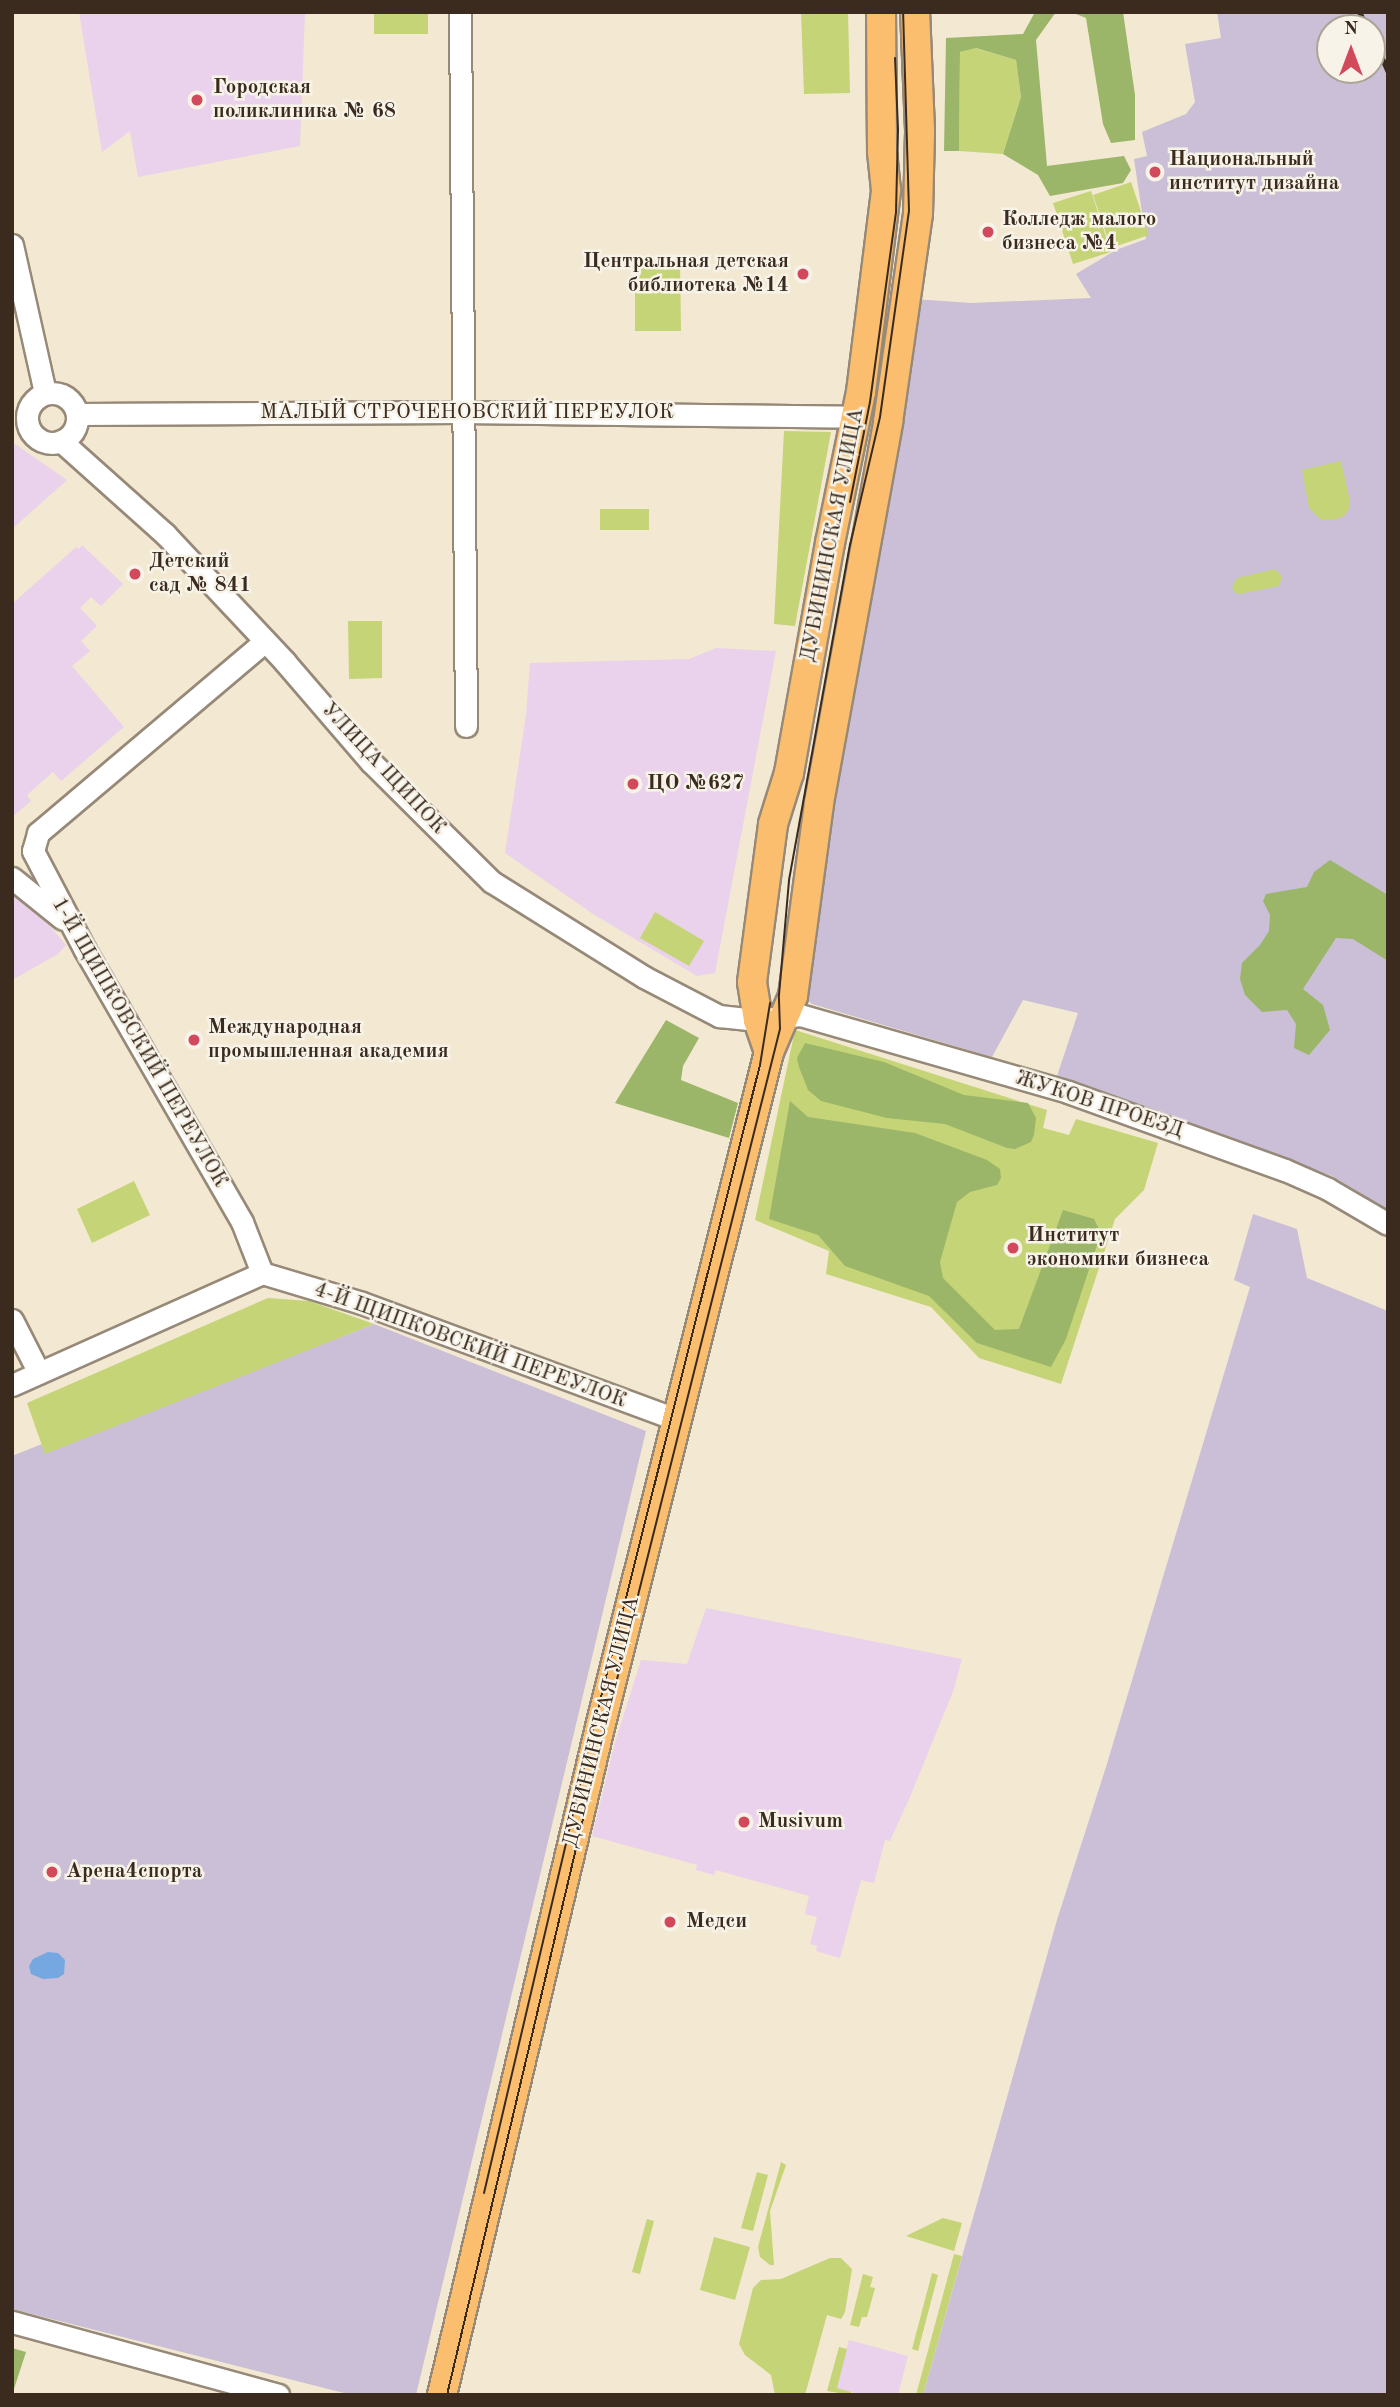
<!DOCTYPE html>
<meta charset="utf-8">
<style>
body{margin:0}
#map{position:relative;width:1400px;height:2407px;overflow:hidden;background:#f3e8d1;font-family:"Old Standard TT",serif}
div>[style]{position:absolute}
[style*='--x']{left:calc(var(--x)*1px);top:calc(var(--y)*1px);width:calc(var(--w)*1px);rotate:calc(var(--a)*1deg)}
.built>*{inset:0;background:#ead1ec}
.industrial>*{inset:0;background:#cabfd6}
.green>*{inset:0;background:#c4d477}
.forest>*{inset:0;background:#9bb668}
.water>*{inset:0;background:#75a8e1}
.roads{filter:drop-shadow(2px 0 #978978) drop-shadow(-2px 0 #978978) drop-shadow(0 2px #978978) drop-shadow(0 -2px #978978)}
.minor>*{height:21px;margin:-10.5px;padding:0 10.5px;transform-origin:10.5px;border-radius:10.5px;background:#fff}
.minor>.ring{margin:-10.5px;padding:0;box-sizing:content-box;background:none;border:21px solid #fff;border-radius:50%}
.major>*{height:28px;margin:-14px;padding:0 14px;transform-origin:14px;border-radius:14px;background:#fbbe6e}
.tram>*{height:2px;margin:-1px;padding:0 1px;transform-origin:1px;border-radius:1px;background:#3b2a1e}
.rail>*{height:5px;margin:-2.5px;padding:0 2.5px;transform-origin:2.5px;border-radius:2.5px;background:#3b2a1e}
.dots>*{width:19px;height:19px;translate:-50% -50%;box-sizing:border-box;border:4px solid #f7f3e8;border-radius:50%}
span{translate:-50% -50%;white-space:nowrap;text-align:center;line-height:1.15;-webkit-text-stroke:5px #f7f3e8;paint-order:stroke}
.poi-label{font-size:21px;color:#3b2a1e;font-weight:700}
.left{translate:0 -50%;text-align:left}
.right{translate:-100% -50%;text-align:right}
.street-label{font-size:21px;color:#3b2a1e}
.frame{position:absolute;inset:0;border:14px solid #3b2a1e;pointer-events:none}
.north{position:absolute;left:1316px;top:14px;width:70px;height:70px;box-sizing:border-box;background:#f7f3e8;border:2px solid #aca397;border-radius:50%;rotate:0deg;font-size:19px;font-weight:700;line-height:28px;text-align:center;color:#3b2a1e}
.north::after{content:'';display:block;margin:auto;width:24px;height:32px;background:#d1495b;clip-path:polygon(50% 0,100% 100%,50% 72%,0 100%)}
</style>
<div id="map">
<div class="built">
<i style="clip-path:polygon(79px 12px,305px 12px,300px 146px,138px 177px,130px 131px,102px 152px)"></i>
<i style="clip-path:polygon(12px 442px,67px 480px,12px 529px)"></i>
<i style="clip-path:polygon(82px 545px,123px 584px,101px 606px,91px 597px,80px 608px,97px 626px,81px 641px,90px 651px,72px 666px,124px 727px,61px 781px,53px 772px,27px 795px,31px 801px,12px 817px,12px 604px,76px 547px,79px 549px)"></i>
<i style="clip-path:polygon(716px 648px,776px 651px,715px 973px,697px 976px,593px 914px,505px 853px,526px 715px,530px 663px,689px 659px)"></i>
<i style="clip-path:polygon(12px 890px,31px 904px,66px 945px,58px 954px,12px 980px)"></i>
<i style="clip-path:polygon(706px 1608px,962px 1659px,954px 1689px,910px 1797px,890px 1841px,885px 1840px,874px 1883px,861px 1880px,840px 1958px,816px 1951px,817px 1946px,810px 1944px,817px 1917px,805px 1914px,809px 1896px,716px 1870px,714px 1875px,696px 1870px,697px 1865px,592px 1836px,614px 1746px,641px 1660px,687px 1664px)"></i>
<i style="clip-path:polygon(849px 2340px,908px 2356px,898px 2395px,862px 2395px,836px 2388px)"></i>
</div>
<div class="industrial">
<i style="clip-path:polygon(evenodd,1217px 12px,1388px 12px,1388px 1210px,1332px 1176px,1057px 1076px,1078px 1013px,1023px 1000px,992px 1057px,812px 1004px,806px 999px,838px 776px,914px 299px,971px 303px,1091px 298px,1076px 274px,1116px 250px,1146px 239px,1134px 159px,1147px 156px,1142px 132px,1186px 114px,1195px 102px,1185px 44px,1221px 38px,1217px 12px,1330px 28px,1372px 28px,1372px 70px,1330px 70px,1330px 28px)"></i>
<i style="clip-path:polygon(1253px 1214px,1297px 1229px,1307px 1278px,1388px 1311px,1388px 2395px,923px 2395px,1057px 1920px,1106px 1767px,1250px 1287px,1234px 1280px)"></i>
<i style="clip-path:polygon(374px 1324px,646px 1431px,416px 2395px,352px 2395px,12px 2309px,12px 1456px,42px 1444px,45px 1453px)"></i>
</div>
<div class="green">
<i style="clip-path:polygon(374px 12px,428px 12px,428px 34px,374px 34px)"></i>
<i style="clip-path:polygon(801px 12px,848px 12px,850px 93px,804px 94px)"></i>
<i style="clip-path:polygon(975px 48px,1016px 60px,1021px 97px,1003px 154px,959px 151px,960px 52px)"></i>
<i style="clip-path:polygon(1131px 182px,1149px 235px,1111px 248px,1093px 195px)"></i>
<i style="clip-path:polygon(1091px 191px,1111px 252px,1073px 264px,1053px 203px)"></i>
<i style="clip-path:polygon(635px 261px,680px 261px,681px 331px,635px 331px)"></i>
<i style="clip-path:polygon(784px 431px,831px 432px,795px 626px,774px 624px)"></i>
<i style="clip-path:polygon(1341px 461px,1350px 501px,1349px 509px,1344px 516px,1334px 520px,1321px 520px,1309px 508px,1302px 470px)"></i>
<i style="clip-path:polygon(600px 509px,649px 509px,649px 530px,600px 530px)"></i>
<i style="clip-path:polygon(1275px 569px,1282px 577px,1279px 586px,1240px 594px,1235px 593px,1232px 587px,1237px 578px)"></i>
<i style="clip-path:polygon(348px 621px,382px 621px,382px 678px,349px 679px)"></i>
<i style="clip-path:polygon(655px 912px,704px 941px,689px 966px,640px 938px)"></i>
<i style="clip-path:polygon(795px 1030px,1047px 1110px,1043px 1128px,1069px 1135px,1076px 1119px,1158px 1143px,1144px 1190px,1115px 1219px,1061px 1384px,979px 1358px,931px 1307px,826px 1274px,829px 1251px,755px 1220px)"></i>
<i style="clip-path:polygon(134px 1181px,150px 1215px,92px 1243px,77px 1209px)"></i>
<i style="clip-path:polygon(268px 1298px,309px 1301px,374px 1324px,45px 1454px,27px 1403px)"></i>
<i style="clip-path:polygon(781px 2162px,786px 2165px,770px 2211px,774px 2265px,770px 2265px,760px 2257px,758px 2247px)"></i>
<i style="clip-path:polygon(757px 2172px,768px 2175px,753px 2231px,741px 2228px)"></i>
<i style="clip-path:polygon(943px 2218px,962px 2223px,954px 2251px,906px 2236px)"></i>
<i style="clip-path:polygon(647px 2219px,654px 2221px,640px 2274px,632px 2272px)"></i>
<i style="clip-path:polygon(714px 2237px,750px 2247px,735px 2300px,700px 2290px)"></i>
<i style="clip-path:polygon(954px 2254px,962px 2256px,923px 2395px,916px 2395px)"></i>
<i style="clip-path:polygon(830px 2258px,841px 2258px,852px 2269px,845px 2312px,841px 2319px,827px 2315px,805px 2395px,775px 2395px,771px 2375px,745px 2355px,739px 2344px,753px 2288px,761px 2280px,781px 2279px)"></i>
<i style="clip-path:polygon(932px 2273px,938px 2275px,918px 2351px,912px 2349px)"></i>
<i style="clip-path:polygon(863px 2274px,873px 2277px,870px 2287px,875px 2288px,867px 2317px,862px 2317px,859px 2327px,850px 2325px)"></i>
<i style="clip-path:polygon(839px 2347px,847px 2349px,837px 2388px,851px 2392px,851px 2395px,827px 2391px)"></i>
</div>
<div class="forest">
<i style="clip-path:polygon(1035px 12px,1056px 12px,1036px 40px,1047px 166px,1124px 156px,1131px 170px,1123px 183px,1050px 196px,1038px 175px,1003px 154px,1021px 97px,1016px 60px,976px 48px,960px 52px,959px 151px,944px 151px,946px 38px,1023px 34px)"></i>
<i style="clip-path:polygon(1071px 12px,1123px 12px,1135px 95px,1135px 140px,1111px 143px,1103px 124px,1086px 18px)"></i>
<i style="clip-path:polygon(1330px 860px,1388px 895px,1388px 961px,1353px 939px,1336px 938px,1303px 989px,1323px 1005px,1330px 1030px,1309px 1055px,1294px 1048px,1296px 1024px,1287px 1010px,1262px 1012px,1245px 995px,1240px 979px,1242px 963px,1260px 945px,1269px 931px,1270px 915px,1263px 901px,1266px 894px,1307px 887px,1314px 872px)"></i>
<i style="clip-path:polygon(666px 1020px,699px 1038px,683px 1066px,681px 1080px,738px 1103px,729px 1138px,615px 1103px)"></i>
<i style="clip-path:polygon(805px 1043px,884px 1062px,964px 1095px,1028px 1103px,1036px 1118px,1034px 1135px,1031px 1142px,1015px 1149px,1007px 1148px,945px 1124px,887px 1118px,821px 1101px,808px 1090px,799px 1067px,797px 1058px)"></i>
<i style="clip-path:polygon(790px 1101px,808px 1117px,915px 1133px,987px 1160px,1000px 1169px,1001px 1178px,997px 1185px,970px 1192px,957px 1202px,940px 1262px,943px 1278px,995px 1330px,1019px 1329px,1063px 1210px,1094px 1219px,1101px 1233px,1066px 1339px,1051px 1367px,977px 1343px,929px 1296px,845px 1266px,818px 1235px,769px 1219px)"></i>
<i style="clip-path:polygon(12px 2348px,26px 2352px,12px 2395px)"></i>
</div>
<div class="water">
<i style="clip-path:polygon(48px 1952px,58px 1953px,65px 1960px,64px 1974px,58px 1978px,43px 1979px,31px 1974px,29px 1966px,33px 1959px)"></i>
</div>
<div class="roads">
<div class="minor">
<i style="--x:460;--y:12;--w:714;--a:89.52"></i>
<i style="--x:12;--y:245;--w:152;--a:77.4"></i>
<i class="ring" style="left:27px;top:393px;width:29px;height:29px"></i>
<i style="--x:77;--y:414;--w:385;--a:-0.3"></i>
<i style="--x:462;--y:412;--w:395;--a:0.7"></i>
<i style="--x:61;--y:441;--w:140;--a:41.8"></i>
<i style="--x:165;--y:534;--w:175;--a:46.8"></i>
<i style="--x:285;--y:662;--w:132;--a:49.3"></i>
<i style="--x:371;--y:762;--w:170;--a:44.8"></i>
<i style="--x:492;--y:882;--w:179;--a:32"></i>
<i style="--x:644;--y:977;--w:85;--a:27.5"></i>
<i style="--x:719;--y:1016;--w:39;--a:6"></i>
<i style="--x:758;--y:1020;--w:42;--a:-6.8"></i>
<i style="--x:800;--y:1015;--w:279;--a:16"></i>
<i style="--x:1068;--y:1092;--w:231;--a:19.8"></i>
<i style="--x:1285;--y:1170;--w:47;--a:23.8"></i>
<i style="--x:1328;--y:1189;--w:69;--a:30.3"></i>
<i style="--x:12;--y:878;--w:65;--a:38.8"></i>
<i style="--x:262;--y:1273;--w:55;--a:-111.4"></i>
<i style="--x:242;--y:1222;--w:314;--a:-120"></i>
<i style="--x:85;--y:950;--w:112;--a:-117.7"></i>
<i style="--x:33;--y:851;--w:19;--a:-74"></i>
<i style="--x:38;--y:833;--w:297;--a:-40.2"></i>
<i style="--x:262;--y:1273;--w:104;--a:16.7"></i>
<i style="--x:362;--y:1303;--w:337;--a:20.3"></i>
<i style="--x:12;--y:1320;--w:59;--a:63"></i>
<i style="--x:12;--y:1385;--w:274;--a:-24.1"></i>
<i style="--x:12;--y:2322;--w:276;--a:15.3"></i>
</div>
<div class="major">
<i style="--x:769;--y:1052;--w:34;--a:-109"></i>
<i style="--x:758;--y:1020;--w:38;--a:-99"></i>
<i style="--x:752;--y:982;--w:159;--a:-82.4"></i>
<i style="--x:773;--y:824;--w:53;--a:-72.6"></i>
<i style="--x:789;--y:773;--w:234;--a:-79.9"></i>
<i style="--x:830;--y:543;--w:154;--a:-78.4"></i>
<i style="--x:861;--y:392;--w:204;--a:-82.9"></i>
<i style="--x:886;--y:190;--w:39;--a:-96"></i>
<i style="--x:882;--y:151;--w:139;--a:-90.4"></i>
<i style="--x:442;--y:2395;--w:686;--a:-76.69"></i>
<i style="--x:600;--y:1727;--w:696;--a:-75.94"></i>
<i style="--x:769;--y:1052;--w:61;--a:-66.8"></i>
<i style="--x:793;--y:996;--w:195;--a:-82.3"></i>
<i style="--x:819;--y:803;--w:387;--a:-79.7"></i>
<i style="--x:888;--y:422;--w:210;--a:-81.8"></i>
<i style="--x:918;--y:214;--w:84;--a:-88.6"></i>
<i style="--x:920;--y:130;--w:118;--a:-92.4"></i>
</div>
</div>
<div class="tram">
<i style="--x:850;--y:502;--w:102;--a:-78.7"></i>
<i style="--x:870;--y:402;--w:192;--a:-82.2"></i>
<i style="--x:896;--y:212;--w:83;--a:-88.6"></i>
<i style="--x:898;--y:129;--w:71;--a:-92.4"></i>
<i style="--x:484;--y:2193;--w:452;--a:-76.8"></i>
<i style="--x:587;--y:1753;--w:709;--a:-75.89"></i>
<i style="--x:760;--y:1065;--w:63;--a:-80.8"></i>
<i style="--x:447;--y:2395;--w:658;--a:-76.72"></i>
<i style="--x:598;--y:1755;--w:748;--a:-75.93"></i>
<i style="--x:780;--y:1029;--w:34;--a:-92"></i>
<i style="--x:779;--y:995;--w:115;--a:-85"></i>
<i style="--x:789;--y:880;--w:341;--a:-79.7"></i>
<i style="--x:850;--y:545;--w:131;--a:-76.8"></i>
<i style="--x:880;--y:417;--w:208;--a:-82"></i>
<i style="--x:909;--y:211;--w:199;--a:-91.7"></i>
</div>
<div class="rail">
<i style="--x:1359;--y:12;--w:18;--a:61"></i>
<i style="--x:1372;--y:36;--w:39;--a:66"></i>
</div>
<div class="dots">
<i style="left:197px;top:100px;background:#d1495b"></i>
<i style="left:1155px;top:172px;background:#d1495b"></i>
<i style="left:988px;top:232px;background:#d1495b"></i>
<i style="left:803px;top:274px;background:#d1495b"></i>
<i style="left:135px;top:574px;background:#d1495b"></i>
<i style="left:633px;top:784px;background:#d1495b"></i>
<i style="left:194px;top:1040px;background:#d1495b"></i>
<i style="left:1013px;top:1248px;background:#d1495b"></i>
<i style="left:744px;top:1822px;background:#d1495b"></i>
<i style="left:52px;top:1872px;background:#d1495b"></i>
<i style="left:670px;top:1922px;background:#d1495b"></i>
</div>
<div class="poi-label">
<span class="left" style="left:213px;top:100px">Городская<br>поликлиника № 68</span>
<span class="left" style="left:1169px;top:172px">Национальный<br>институт дизайна</span>
<span class="left" style="left:1002px;top:232px">Колледж малого<br>бизнеса №4</span>
<span class="right" style="left:789px;top:274px">Центральная детская<br>библиотека №14</span>
<span class="left" style="left:149px;top:574px">Детский<br>сад № 841</span>
<span class="left" style="left:647px;top:784px">ЦО №627</span>
<span class="left" style="left:208px;top:1040px">Международная<br>промышленная академия</span>
<span class="left" style="left:1027px;top:1248px">Институт<br>экономики бизнеса</span>
<span class="left" style="left:758px;top:1822px">Musivum</span>
<span class="left" style="left:66px;top:1872px">Арена4спорта</span>
<span class="left" style="left:686px;top:1922px">Медси</span>
</div>
<div class="street-label">
<span style="left:467px;top:413px">МАЛЫЙ СТРОЧЕНОВСКИЙ ПЕРЕУЛОК</span>
<span style="left:833px;top:535px;rotate:-79deg">ДУБИНИНСКАЯ УЛИЦА</span>
<span style="left:383px;top:769px;rotate:47deg">УЛИЦА ЩИПОК</span>
<span style="left:139px;top:1043px;rotate:60deg">1-Й ЩИПКОВСКИЙ ПЕРЕУЛОК</span>
<span style="left:1099px;top:1105px;rotate:18deg">ЖУКОВ ПРОЕЗД</span>
<span style="left:470px;top:1346px;rotate:20deg">4-Й ЩИПКОВСКИЙ ПЕРЕУЛОК</span>
<span style="left:602px;top:1722px;rotate:-76deg">ДУБИНИНСКАЯ УЛИЦА</span>
</div>
<div class="frame"></div>
<div class="north">N</div>
</div>
